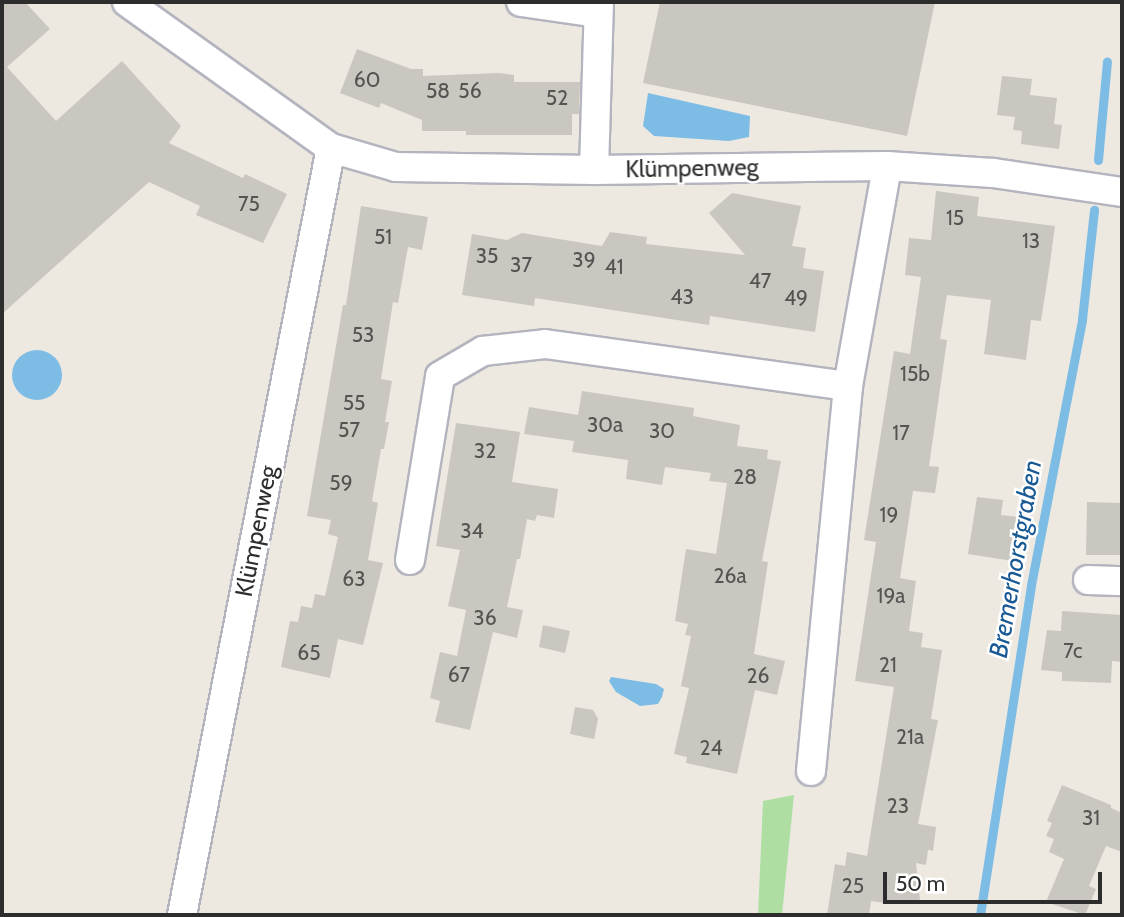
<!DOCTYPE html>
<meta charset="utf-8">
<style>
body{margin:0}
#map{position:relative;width:1124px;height:917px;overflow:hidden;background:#ede9e0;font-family:Cabin,sans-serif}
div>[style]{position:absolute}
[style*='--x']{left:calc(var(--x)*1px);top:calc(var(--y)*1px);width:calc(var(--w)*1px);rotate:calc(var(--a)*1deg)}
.green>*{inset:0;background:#aedea2}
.water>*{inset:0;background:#7dbce5}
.round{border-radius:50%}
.stream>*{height:9px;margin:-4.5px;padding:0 4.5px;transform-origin:4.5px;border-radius:4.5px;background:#7dbce5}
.building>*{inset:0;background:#c9c7bf}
.roads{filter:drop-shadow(2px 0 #b4b4bf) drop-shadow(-2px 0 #b4b4bf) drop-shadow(0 2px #b4b4bf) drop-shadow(0 -2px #b4b4bf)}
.street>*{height:28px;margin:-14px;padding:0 14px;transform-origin:14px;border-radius:14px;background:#fff}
span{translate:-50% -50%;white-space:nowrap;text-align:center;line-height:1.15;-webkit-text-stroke:5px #fff;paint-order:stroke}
.number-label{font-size:21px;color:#545452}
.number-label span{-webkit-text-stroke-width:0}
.street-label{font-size:24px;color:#2d2d2d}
.water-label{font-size:26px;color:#195994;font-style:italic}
.frame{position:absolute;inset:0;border:4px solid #2d2d2d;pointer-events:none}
.scale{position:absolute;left:883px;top:872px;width:219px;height:32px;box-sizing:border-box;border:4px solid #2d2d2d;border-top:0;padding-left:9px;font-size:21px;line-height:24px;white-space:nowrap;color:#2d2d2d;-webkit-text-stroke:5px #fff;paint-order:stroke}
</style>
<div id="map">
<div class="green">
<i style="clip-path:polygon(794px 795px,782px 915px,758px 915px,763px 801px)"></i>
</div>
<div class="water">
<i style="clip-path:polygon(648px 93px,750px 116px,749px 137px,729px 141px,654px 136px,643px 126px)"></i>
<i class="round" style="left:12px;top:350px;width:50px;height:50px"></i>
<i style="clip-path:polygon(611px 677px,656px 684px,664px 689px,662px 697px,658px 704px,640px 706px,616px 692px,609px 681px)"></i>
</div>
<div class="stream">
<i style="--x:1098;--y:160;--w:99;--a:-84.8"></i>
<i style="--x:980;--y:915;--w:334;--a:-81.2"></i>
<i style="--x:1031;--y:585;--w:271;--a:-79.1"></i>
<i style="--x:1082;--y:319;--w:110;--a:-83.7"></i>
</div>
<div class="building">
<i style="clip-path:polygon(2px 2px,25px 2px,50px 29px,7px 67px,56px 121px,122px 61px,181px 126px,169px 143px,243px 178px,245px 174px,287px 194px,263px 243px,196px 215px,200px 206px,149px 182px,2px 314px)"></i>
<i style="clip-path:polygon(660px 2px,935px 2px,907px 136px,643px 83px)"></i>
<i style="clip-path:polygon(357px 49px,411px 69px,423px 69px,423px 76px,499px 73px,514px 75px,514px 82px,580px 82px,579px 114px,572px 114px,572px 135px,466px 135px,466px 131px,422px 131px,422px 120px,381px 103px,379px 108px,340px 93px)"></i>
<i style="clip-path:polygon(1002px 76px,1032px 79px,1030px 95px,1057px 98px,1054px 124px,1062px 125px,1059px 149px,1021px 144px,1022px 131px,1013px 130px,1015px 117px,997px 115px)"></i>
<i style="clip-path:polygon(936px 191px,979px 197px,977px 216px,1055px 226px,1050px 263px,1041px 321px,1031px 320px,1026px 360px,984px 354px,991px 300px,947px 295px,940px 339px,947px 340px,929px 466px,939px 467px,935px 493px,913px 491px,900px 578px,916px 581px,909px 631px,923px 633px,921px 647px,942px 650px,931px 719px,938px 720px,918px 824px,936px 827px,933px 851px,928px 850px,926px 865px,916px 863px,920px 900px,885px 903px,871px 901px,869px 915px,827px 915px,835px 864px,845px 866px,847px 852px,867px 856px,894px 687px,855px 681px,876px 542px,864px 540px,894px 351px,910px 354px,921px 277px,905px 275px,909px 238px,931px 240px)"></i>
<i style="clip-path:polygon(732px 193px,801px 206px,792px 246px,806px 248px,803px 268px,824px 271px,815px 332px,710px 316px,709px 325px,535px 298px,534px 306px,462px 295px,472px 234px,507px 240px,522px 233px,602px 246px,610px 232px,647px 237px,646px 244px,745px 255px,709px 213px)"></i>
<i style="clip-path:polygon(361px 206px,428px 217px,422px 250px,408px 247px,398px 303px,393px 302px,381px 379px,392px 381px,385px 422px,389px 422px,384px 449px,381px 449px,372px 501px,378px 503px,368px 560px,383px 563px,363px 645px,338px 639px,330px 678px,281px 667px,290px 621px,298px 622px,301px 606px,312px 608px,315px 594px,325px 596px,338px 537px,328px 534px,331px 520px,307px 516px,343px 305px,346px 305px)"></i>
<i style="clip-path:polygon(582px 391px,694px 408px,693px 416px,740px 425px,737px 446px,768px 450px,767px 459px,781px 461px,762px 561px,768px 562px,754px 654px,785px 661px,777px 695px,755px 690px,737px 774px,686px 763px,687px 757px,674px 754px,689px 688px,681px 686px,691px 636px,685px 635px,688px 624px,675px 621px,686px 549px,716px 554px,727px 483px,709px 481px,711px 473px,665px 467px,662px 485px,626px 479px,628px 460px,572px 452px,574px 441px,524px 434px,529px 407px,578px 415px)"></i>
<i style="clip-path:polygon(456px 423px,520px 432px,512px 482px,558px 489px,554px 518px,537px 515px,535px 521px,527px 519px,520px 559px,517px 559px,507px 607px,523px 610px,517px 638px,493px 632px,470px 730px,435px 722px,440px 701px,430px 698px,440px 652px,457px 656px,466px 610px,448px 606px,460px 550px,436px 546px)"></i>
<i style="clip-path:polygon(977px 497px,1003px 500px,1001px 515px,1019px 517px,1013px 561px,968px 554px)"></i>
<i style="clip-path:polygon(1087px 502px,1122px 503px,1122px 555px,1086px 555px)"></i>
<i style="clip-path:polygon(1062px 611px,1122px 615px,1122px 662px,1112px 661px,1111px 683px,1062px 681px,1062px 672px,1041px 670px,1047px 630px,1061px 631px)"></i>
<i style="clip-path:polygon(543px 625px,570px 631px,565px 653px,539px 647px)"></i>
<i style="clip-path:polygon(575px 707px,593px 710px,598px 719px,594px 739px,570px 734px)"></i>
<i style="clip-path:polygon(1062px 785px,1111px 805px,1111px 808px,1122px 813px,1122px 852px,1106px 846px,1089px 886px,1096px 889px,1085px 915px,1046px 902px,1064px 859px,1049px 852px,1054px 839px,1046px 836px,1052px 823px,1047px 821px)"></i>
</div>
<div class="roads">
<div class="street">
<i style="--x:127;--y:2;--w:251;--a:35.6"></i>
<i style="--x:331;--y:148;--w:68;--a:16.3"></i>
<i style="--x:396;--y:167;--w:198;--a:0.9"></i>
<i style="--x:594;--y:170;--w:293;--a:-0.8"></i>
<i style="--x:887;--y:166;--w:106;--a:3.8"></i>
<i style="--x:993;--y:173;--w:130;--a:8.4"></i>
<i style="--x:521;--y:2;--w:77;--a:8.2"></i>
<i style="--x:594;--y:170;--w:168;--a:-88.3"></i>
<i style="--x:410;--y:560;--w:186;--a:-80.7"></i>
<i style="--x:440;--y:376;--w:50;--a:-30.2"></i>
<i style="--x:483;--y:351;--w:62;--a:-6.4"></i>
<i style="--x:545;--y:344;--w:306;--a:7.9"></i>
<i style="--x:1088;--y:580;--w:34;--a:2"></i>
<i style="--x:811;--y:771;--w:387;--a:-84.5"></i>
<i style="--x:848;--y:386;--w:223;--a:-79.9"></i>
<i style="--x:182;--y:915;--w:781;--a:-79.01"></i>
</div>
</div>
<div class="number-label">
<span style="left:367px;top:80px">60</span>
<span style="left:438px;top:91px">58</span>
<span style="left:470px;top:91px">56</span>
<span style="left:557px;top:98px">52</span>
<span style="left:249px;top:204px">75</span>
<span style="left:955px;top:218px">15</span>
<span style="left:383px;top:237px">51</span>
<span style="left:1031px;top:241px">13</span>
<span style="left:487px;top:256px">35</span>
<span style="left:584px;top:260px">39</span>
<span style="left:521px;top:265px">37</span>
<span style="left:614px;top:267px">41</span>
<span style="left:760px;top:281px">47</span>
<span style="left:682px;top:297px">43</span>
<span style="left:796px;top:298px">49</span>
<span style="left:363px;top:335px">53</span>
<span style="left:915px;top:374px">15b</span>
<span style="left:354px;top:403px">55</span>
<span style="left:605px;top:425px">30a</span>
<span style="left:349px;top:430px">57</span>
<span style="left:662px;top:431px">30</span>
<span style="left:901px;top:433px">17</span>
<span style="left:485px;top:451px">32</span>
<span style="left:745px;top:477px">28</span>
<span style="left:341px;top:483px">59</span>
<span style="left:889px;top:515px">19</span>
<span style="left:472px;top:531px">34</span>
<span style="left:730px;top:576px">26a</span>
<span style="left:354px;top:579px">63</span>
<span style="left:891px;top:596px">19a</span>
<span style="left:485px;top:618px">36</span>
<span style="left:1073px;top:651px">7c</span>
<span style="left:309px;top:653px">65</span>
<span style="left:888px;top:665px">21</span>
<span style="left:459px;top:675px">67</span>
<span style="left:758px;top:676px">26</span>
<span style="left:910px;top:737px">21a</span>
<span style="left:711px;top:748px">24</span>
<span style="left:898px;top:806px">23</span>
<span style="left:1091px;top:818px">31</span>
<span style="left:853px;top:886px">25</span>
</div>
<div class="street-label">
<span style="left:692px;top:168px;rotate:-1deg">Klümpenweg</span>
<span style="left:256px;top:531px;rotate:-79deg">Klümpenweg</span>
</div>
<div class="water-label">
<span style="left:1016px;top:559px;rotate:-80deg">Bremerhorstgraben</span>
</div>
<div class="frame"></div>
<div class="scale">50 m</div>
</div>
